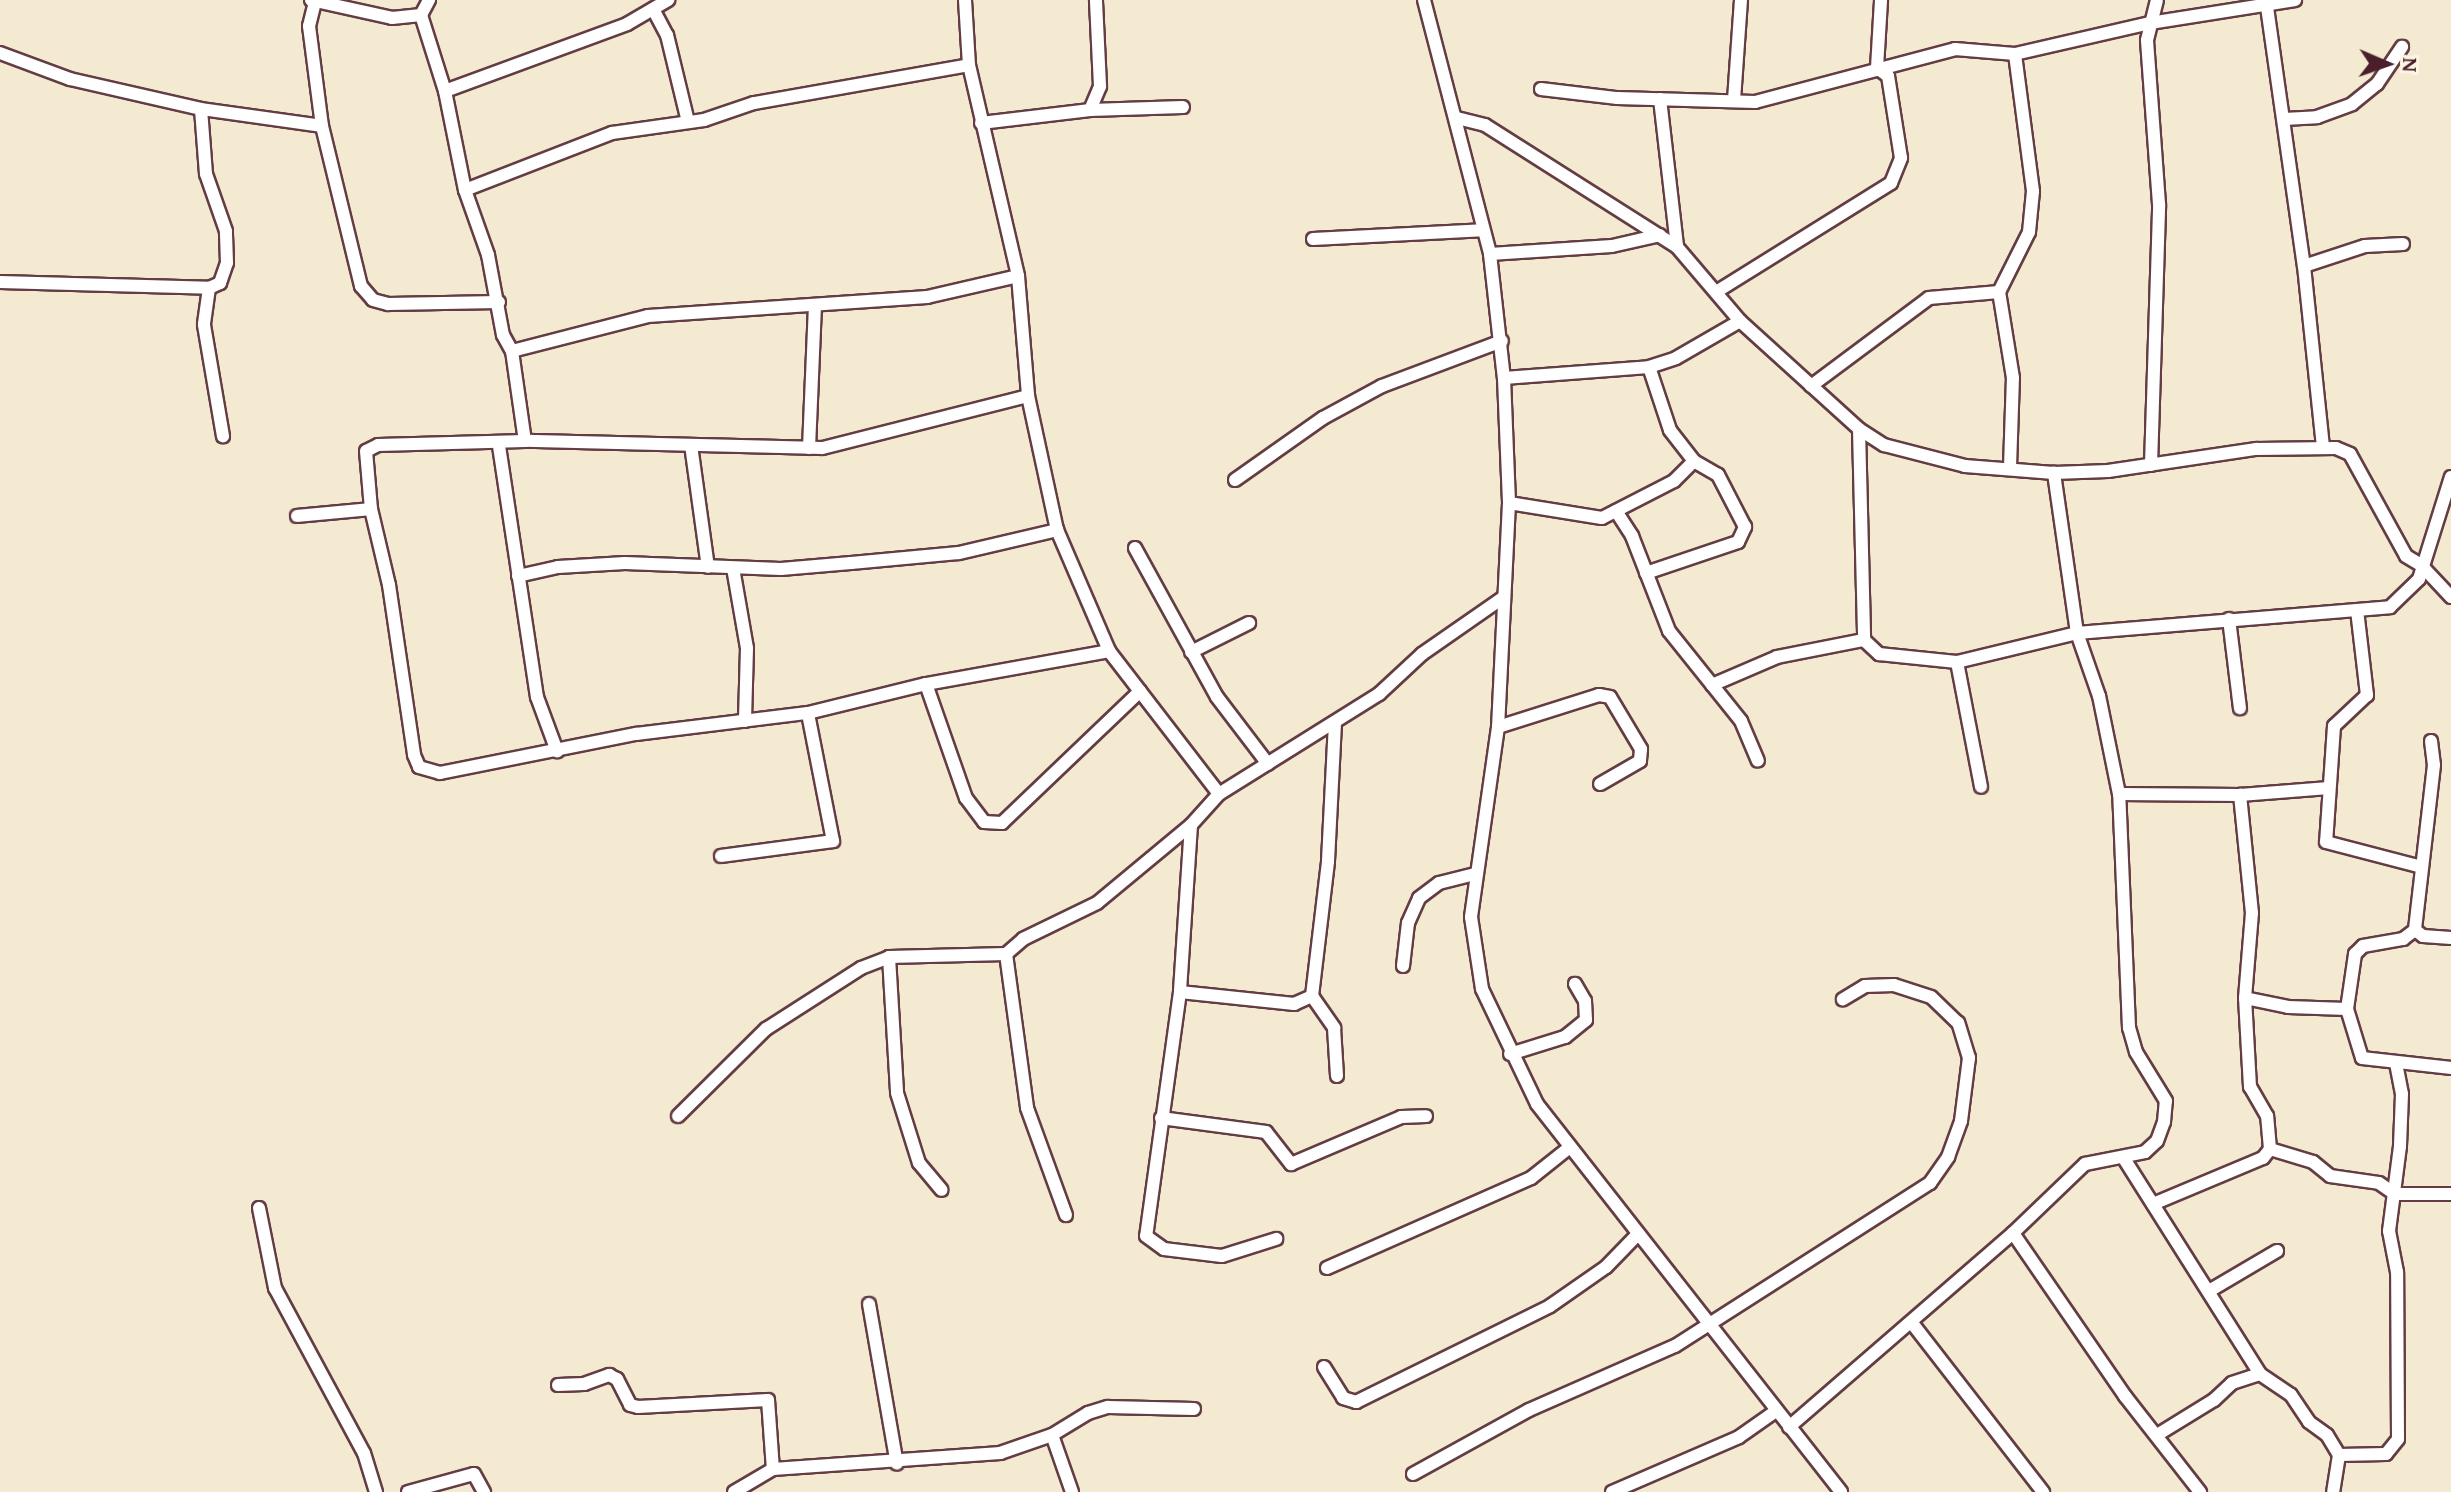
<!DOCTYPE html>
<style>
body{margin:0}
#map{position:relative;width:2451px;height:1492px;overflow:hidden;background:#f4ead1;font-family:"Gentium Book Plus",serif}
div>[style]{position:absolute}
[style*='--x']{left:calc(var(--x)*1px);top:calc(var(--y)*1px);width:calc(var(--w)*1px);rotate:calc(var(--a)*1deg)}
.roads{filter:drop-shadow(2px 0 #643d44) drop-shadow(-2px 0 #643d44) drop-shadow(0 2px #643d44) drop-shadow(0 -2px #643d44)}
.minor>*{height:12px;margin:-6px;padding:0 6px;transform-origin:6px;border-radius:6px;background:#fff}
span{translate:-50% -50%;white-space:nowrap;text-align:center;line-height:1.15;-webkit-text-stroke:7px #fcf5e5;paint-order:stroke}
.north{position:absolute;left:2347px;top:24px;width:80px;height:80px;-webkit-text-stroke:6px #fcf5e5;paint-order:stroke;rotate:92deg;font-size:22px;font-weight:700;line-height:32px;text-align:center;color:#4a1f2b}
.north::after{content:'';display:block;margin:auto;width:28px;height:36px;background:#4a1f2b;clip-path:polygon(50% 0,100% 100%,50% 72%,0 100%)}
</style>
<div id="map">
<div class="roads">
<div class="minor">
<i style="--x:311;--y:0;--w:83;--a:12.5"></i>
<i style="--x:392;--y:18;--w:29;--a:-6"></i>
<i style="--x:429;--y:0;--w:17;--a:118"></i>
<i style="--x:421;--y:15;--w:80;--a:72.5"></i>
<i style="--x:445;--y:91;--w:101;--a:78.6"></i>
<i style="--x:465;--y:190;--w:69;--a:70.5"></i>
<i style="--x:488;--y:255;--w:81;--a:79.4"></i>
<i style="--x:503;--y:335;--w:18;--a:61"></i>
<i style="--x:512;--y:351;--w:91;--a:81.8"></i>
<i style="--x:965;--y:0;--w:65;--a:86.5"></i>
<i style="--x:969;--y:65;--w:217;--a:76.9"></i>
<i style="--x:1018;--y:276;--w:120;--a:85.2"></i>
<i style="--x:1028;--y:396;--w:137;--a:77.8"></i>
<i style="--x:1057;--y:530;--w:132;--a:66.7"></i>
<i style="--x:1109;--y:651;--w:180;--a:52.4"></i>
<i style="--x:1424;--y:0;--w:262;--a:75.4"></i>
<i style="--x:1490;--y:254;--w:125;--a:83.6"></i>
<i style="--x:1504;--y:378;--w:125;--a:87.7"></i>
<i style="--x:1509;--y:503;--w:224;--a:92.8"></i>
<i style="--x:1498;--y:727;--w:192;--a:98.1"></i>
<i style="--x:1471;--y:917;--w:73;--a:81.3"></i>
<i style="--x:1482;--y:989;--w:127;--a:64.4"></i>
<i style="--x:1537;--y:1104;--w:493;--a:51.9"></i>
<i style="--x:315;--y:2;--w:25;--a:104"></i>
<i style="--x:309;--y:26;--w:101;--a:82.6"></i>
<i style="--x:322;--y:126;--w:165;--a:76.3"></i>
<i style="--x:361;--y:286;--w:18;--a:49"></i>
<i style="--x:373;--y:300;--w:16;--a:15"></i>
<i style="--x:388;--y:304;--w:111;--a:-1"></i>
<i style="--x:2267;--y:7;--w:262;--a:81.9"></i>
<i style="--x:2304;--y:266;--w:182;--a:84"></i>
<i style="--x:653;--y:9;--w:30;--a:62"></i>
<i style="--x:667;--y:35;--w:89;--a:76.4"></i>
<i style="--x:0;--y:53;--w:75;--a:20.4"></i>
<i style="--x:70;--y:79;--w:134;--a:12.9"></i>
<i style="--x:201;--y:109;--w:122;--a:8"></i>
<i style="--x:1877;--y:68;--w:68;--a:-86.6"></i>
<i style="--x:1541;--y:89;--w:77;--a:6.8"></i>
<i style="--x:1617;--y:98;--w:138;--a:1.7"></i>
<i style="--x:1755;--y:102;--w:207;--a:-14.8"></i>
<i style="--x:1955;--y:49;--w:60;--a:4.8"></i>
<i style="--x:2015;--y:54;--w:139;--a:-12.9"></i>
<i style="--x:2150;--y:23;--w:147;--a:-9"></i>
<i style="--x:445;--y:91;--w:194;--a:-20.2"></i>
<i style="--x:627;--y:24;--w:48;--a:-30.3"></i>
<i style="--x:1660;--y:99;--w:149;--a:83.4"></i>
<i style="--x:1734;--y:100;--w:100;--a:-86"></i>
<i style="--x:1090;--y:110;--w:93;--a:-1.8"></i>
<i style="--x:1457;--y:118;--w:29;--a:14"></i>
<i style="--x:1485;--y:125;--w:227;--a:32.4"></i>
<i style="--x:1677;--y:247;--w:97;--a:49.6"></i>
<i style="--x:1740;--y:321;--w:161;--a:42.2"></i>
<i style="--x:1859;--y:429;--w:30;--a:33"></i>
<i style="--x:1884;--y:445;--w:84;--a:14.5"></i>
<i style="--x:1965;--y:466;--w:89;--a:4.5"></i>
<i style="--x:2054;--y:473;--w:54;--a:-2.1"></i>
<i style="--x:2108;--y:471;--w:150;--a:-8.5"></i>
<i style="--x:2256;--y:449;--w:80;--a:-0.7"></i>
<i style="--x:2336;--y:448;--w:15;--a:23"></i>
<i style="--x:2350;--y:454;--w:116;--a:61.2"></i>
<i style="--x:2406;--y:556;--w:17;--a:31"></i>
<i style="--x:2421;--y:565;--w:44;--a:46.8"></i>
<i style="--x:2284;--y:119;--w:33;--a:-3"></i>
<i style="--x:2317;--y:117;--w:37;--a:-20"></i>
<i style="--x:2352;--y:104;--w:32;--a:-39"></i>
<i style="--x:2377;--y:84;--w:45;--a:-56"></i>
<i style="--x:981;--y:123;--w:110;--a:-6.8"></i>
<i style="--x:1090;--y:110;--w:26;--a:-67"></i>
<i style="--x:1100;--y:86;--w:86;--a:-92.7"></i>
<i style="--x:465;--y:190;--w:158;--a:-21.2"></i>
<i style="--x:612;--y:133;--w:93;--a:-8"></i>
<i style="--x:704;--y:120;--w:53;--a:-18.8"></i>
<i style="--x:754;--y:103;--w:218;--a:-10"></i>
<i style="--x:1313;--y:239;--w:169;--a:-3"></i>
<i style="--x:1490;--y:254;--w:122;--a:-3.8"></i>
<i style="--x:1612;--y:246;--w:49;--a:-12.9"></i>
<i style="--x:2304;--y:266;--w:64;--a:-18.2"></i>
<i style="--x:2365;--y:246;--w:38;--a:-3"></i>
<i style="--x:0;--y:282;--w:209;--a:1.6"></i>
<i style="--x:209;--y:288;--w:12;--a:-24"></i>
<i style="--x:220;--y:283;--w:21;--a:-71"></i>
<i style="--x:227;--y:263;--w:32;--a:-92"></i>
<i style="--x:226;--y:231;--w:60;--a:-109.3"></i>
<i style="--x:206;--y:174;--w:65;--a:-94.4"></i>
<i style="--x:209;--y:288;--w:37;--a:98"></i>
<i style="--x:204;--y:325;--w:113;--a:80.3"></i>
<i style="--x:1716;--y:292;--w:206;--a:-31.9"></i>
<i style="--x:1891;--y:183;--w:27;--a:-68"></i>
<i style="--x:1901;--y:158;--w:83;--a:-99"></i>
<i style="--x:1888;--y:76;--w:14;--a:-144"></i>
<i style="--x:512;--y:351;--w:140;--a:-14.4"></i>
<i style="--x:648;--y:316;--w:280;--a:-3.9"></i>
<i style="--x:927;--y:297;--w:93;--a:-13"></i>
<i style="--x:1504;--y:378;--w:145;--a:-4.3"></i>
<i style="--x:1649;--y:367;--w:28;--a:-18"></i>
<i style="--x:1676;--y:358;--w:74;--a:-30"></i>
<i style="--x:1811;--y:386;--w:147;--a:-36.7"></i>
<i style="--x:1929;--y:298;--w:70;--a:-4.9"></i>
<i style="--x:1028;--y:396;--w:212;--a:165.8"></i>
<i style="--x:822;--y:448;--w:297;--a:-178.6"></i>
<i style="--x:525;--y:441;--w:147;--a:178.4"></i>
<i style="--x:378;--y:445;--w:13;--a:153"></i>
<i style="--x:366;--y:451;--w:58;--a:85.1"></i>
<i style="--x:371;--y:509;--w:78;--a:76.7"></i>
<i style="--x:389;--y:585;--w:172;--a:81.6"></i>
<i style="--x:414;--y:755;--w:13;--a:67"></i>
<i style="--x:419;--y:767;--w:22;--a:16"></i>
<i style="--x:440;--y:773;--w:200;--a:-11.3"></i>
<i style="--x:636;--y:734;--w:173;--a:-7"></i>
<i style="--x:808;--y:713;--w:122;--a:-13.8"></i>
<i style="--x:926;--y:684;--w:186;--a:-10.2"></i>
<i style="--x:1859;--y:429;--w:211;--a:88.6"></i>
<i style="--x:1864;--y:640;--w:21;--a:43"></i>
<i style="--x:1879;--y:654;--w:78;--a:5.9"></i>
<i style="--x:1957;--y:662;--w:123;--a:-13.6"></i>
<i style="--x:2077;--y:633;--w:314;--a:-4.7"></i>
<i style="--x:2390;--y:607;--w:40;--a:-44"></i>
<i style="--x:2419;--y:579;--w:107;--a:-72.6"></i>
<i style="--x:691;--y:445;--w:123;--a:82.1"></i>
<i style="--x:499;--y:446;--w:254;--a:81.4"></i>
<i style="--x:537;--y:697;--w:58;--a:69.7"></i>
<i style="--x:809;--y:448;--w:142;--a:-87.6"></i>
<i style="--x:2151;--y:465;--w:261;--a:-88.2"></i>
<i style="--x:2159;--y:204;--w:164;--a:-94.2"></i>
<i style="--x:2147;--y:40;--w:41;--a:-76"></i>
<i style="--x:2010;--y:467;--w:89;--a:-88.1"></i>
<i style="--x:2013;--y:378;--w:87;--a:-99.2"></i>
<i style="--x:1999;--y:292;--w:67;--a:-63.4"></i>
<i style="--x:2029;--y:232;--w:41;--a:-84.4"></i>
<i style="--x:2033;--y:191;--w:138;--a:-97.5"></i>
<i style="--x:1235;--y:480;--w:108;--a:-35.2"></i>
<i style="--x:1323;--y:418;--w:67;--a:-28.5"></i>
<i style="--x:1382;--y:386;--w:128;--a:-20.6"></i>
<i style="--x:1509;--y:503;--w:94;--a:9.2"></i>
<i style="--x:1602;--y:518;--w:81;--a:-27.2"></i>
<i style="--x:1674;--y:481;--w:28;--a:-45"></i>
<i style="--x:1616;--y:511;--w:30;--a:57"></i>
<i style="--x:1632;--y:536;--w:102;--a:68.7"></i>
<i style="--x:1669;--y:631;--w:115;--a:51.3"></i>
<i style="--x:1741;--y:721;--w:43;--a:67"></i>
<i style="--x:297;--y:516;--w:74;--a:-5.4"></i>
<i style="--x:1135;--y:548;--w:170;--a:61.2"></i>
<i style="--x:1217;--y:697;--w:84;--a:52.7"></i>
<i style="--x:733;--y:568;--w:81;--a:80.1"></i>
<i style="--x:747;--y:648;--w:73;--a:91.6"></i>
<i style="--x:1646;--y:573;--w:97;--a:-18.6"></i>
<i style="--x:1738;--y:542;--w:17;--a:-65"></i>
<i style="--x:1745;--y:527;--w:59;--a:-117.4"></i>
<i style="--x:1718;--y:475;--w:28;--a:-150"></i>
<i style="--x:1694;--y:461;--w:39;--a:-128"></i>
<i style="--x:1670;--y:430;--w:66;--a:-108.4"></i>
<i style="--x:518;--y:576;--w:41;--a:-12.7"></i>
<i style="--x:558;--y:567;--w:67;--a:-3.4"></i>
<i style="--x:625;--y:563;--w:156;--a:2.2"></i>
<i style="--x:781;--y:569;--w:70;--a:-4.9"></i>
<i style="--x:851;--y:563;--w:108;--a:-5.3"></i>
<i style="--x:959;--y:553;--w:101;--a:-13.2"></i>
<i style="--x:2357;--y:610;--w:86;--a:83.3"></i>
<i style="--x:2367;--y:695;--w:45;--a:136.8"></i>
<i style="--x:2334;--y:726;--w:116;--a:93.9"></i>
<i style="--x:2326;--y:842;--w:99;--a:14.6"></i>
<i style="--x:2229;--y:619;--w:90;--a:83"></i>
<i style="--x:1191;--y:652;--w:65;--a:-26.6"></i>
<i style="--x:1957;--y:662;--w:127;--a:79.1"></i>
<i style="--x:926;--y:684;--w:121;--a:70.7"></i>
<i style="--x:966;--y:798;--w:30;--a:53"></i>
<i style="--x:984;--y:822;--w:18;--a:3"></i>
<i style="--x:1002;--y:823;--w:191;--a:-43.7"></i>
<i style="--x:1712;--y:685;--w:71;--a:-23.3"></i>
<i style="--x:1777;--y:657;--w:89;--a:-11.1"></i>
<i style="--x:1498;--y:727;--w:106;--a:-17.6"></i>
<i style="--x:1599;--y:695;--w:11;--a:10"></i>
<i style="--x:1610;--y:697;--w:61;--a:59.2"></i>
<i style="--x:1641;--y:749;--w:12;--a:95"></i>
<i style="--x:1640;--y:761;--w:46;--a:150.1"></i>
<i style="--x:2431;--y:741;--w:24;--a:83"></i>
<i style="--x:2434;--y:765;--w:166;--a:96.6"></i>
<i style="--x:2415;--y:930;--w:10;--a:37"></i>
<i style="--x:2423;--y:936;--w:28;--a:4"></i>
<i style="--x:2119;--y:794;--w:121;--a:0.5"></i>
<i style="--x:2240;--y:795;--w:89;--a:-4.5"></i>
<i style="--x:1191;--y:825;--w:167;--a:93.8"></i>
<i style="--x:1180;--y:992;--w:246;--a:97.9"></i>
<i style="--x:1146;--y:1236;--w:22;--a:36"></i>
<i style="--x:1164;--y:1249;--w:58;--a:6.9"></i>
<i style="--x:1222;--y:1256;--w:57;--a:-17.5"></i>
<i style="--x:721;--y:856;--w:113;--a:-7.6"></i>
<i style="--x:833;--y:841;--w:130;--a:-101.1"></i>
<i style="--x:1006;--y:954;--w:155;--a:82.2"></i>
<i style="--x:1027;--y:1108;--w:114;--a:70"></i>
<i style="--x:889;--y:957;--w:136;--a:86.6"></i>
<i style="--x:897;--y:1093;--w:73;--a:72.6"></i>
<i style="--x:919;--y:1163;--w:35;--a:50"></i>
<i style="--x:1403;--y:966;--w:43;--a:-83.4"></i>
<i style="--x:1408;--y:923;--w:27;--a:-66"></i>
<i style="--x:1419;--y:898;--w:25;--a:-37"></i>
<i style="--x:1439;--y:883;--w:36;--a:-14"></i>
<i style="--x:1180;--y:992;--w:115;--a:6"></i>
<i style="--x:1294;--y:1004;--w:20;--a:-24"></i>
<i style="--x:1312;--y:996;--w:136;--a:-83.2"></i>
<i style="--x:1328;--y:861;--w:139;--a:-87.1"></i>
<i style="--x:1312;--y:996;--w:39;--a:55"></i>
<i style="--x:1334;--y:1028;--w:48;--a:86.4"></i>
<i style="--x:2245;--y:998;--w:44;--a:11.8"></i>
<i style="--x:2288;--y:1007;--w:59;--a:1.9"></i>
<i style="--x:2347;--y:1009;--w:51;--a:73"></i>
<i style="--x:2362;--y:1058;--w:90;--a:6.4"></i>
<i style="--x:2347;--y:1009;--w:56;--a:-81.7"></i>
<i style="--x:2355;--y:954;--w:11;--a:-45"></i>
<i style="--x:2363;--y:946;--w:41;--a:-9.9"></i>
<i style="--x:2403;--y:939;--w:15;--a:-37"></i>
<i style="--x:1510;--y:1054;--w:58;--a:-17.2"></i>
<i style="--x:1565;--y:1037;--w:27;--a:-39"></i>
<i style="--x:1586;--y:1020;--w:19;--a:-93"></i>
<i style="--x:1585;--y:1001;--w:20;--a:-120"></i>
<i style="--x:678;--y:1116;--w:124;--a:-44.7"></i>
<i style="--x:766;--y:1029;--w:113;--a:-32.7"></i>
<i style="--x:861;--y:968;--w:30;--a:-21"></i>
<i style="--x:889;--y:957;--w:117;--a:-1.5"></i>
<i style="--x:1006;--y:954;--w:23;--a:-41"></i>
<i style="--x:1023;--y:939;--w:82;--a:-25.9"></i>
<i style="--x:1097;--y:903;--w:122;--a:-39.7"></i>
<i style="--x:1191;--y:825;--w:42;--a:-47.9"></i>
<i style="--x:1219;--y:794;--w:189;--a:-32"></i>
<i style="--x:1379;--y:694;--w:59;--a:-42.9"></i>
<i style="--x:1422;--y:654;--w:100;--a:-34.8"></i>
<i style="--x:1161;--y:1118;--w:106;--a:7.6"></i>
<i style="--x:1266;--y:1132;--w:41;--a:52"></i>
<i style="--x:1291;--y:1164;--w:120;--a:-23.1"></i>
<i style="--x:1401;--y:1117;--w:25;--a:-2"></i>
<i style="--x:2270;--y:1149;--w:45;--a:16.8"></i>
<i style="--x:2313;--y:1162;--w:22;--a:39"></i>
<i style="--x:2330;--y:1176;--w:49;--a:8.1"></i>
<i style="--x:2379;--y:1183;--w:19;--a:35"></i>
<i style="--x:2395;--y:1194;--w:56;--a:0"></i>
<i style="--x:2123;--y:1157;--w:257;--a:57.7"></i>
<i style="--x:2260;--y:1374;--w:37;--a:34"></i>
<i style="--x:2291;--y:1395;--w:32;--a:56"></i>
<i style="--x:2309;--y:1422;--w:22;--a:36"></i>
<i style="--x:2327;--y:1435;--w:23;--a:59"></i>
<i style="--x:2339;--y:1455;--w:37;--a:99"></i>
<i style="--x:2153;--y:1204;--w:119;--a:-22.7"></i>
<i style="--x:2263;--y:1158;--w:11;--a:-52"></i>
<i style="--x:2270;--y:1149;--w:33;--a:-95"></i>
<i style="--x:2267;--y:1116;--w:34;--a:-120"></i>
<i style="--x:2250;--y:1087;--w:89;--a:-93.2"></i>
<i style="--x:2245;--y:998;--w:85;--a:-85.3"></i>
<i style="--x:2252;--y:913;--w:119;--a:-95.8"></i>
<i style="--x:259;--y:1208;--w:82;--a:78.7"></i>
<i style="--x:275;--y:1288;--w:187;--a:61.7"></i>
<i style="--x:364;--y:1453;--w:41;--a:72.9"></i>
<i style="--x:2013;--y:1233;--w:198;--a:55.5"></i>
<i style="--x:2125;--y:1396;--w:122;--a:52"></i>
<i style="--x:1327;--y:1268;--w:223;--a:-23.8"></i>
<i style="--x:1531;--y:1178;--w:50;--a:-38.5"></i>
<i style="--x:2209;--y:1291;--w:79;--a:-30.5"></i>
<i style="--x:869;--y:1304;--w:162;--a:80.1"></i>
<i style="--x:1912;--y:1323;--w:214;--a:52.2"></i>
<i style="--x:1324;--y:1367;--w:36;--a:58"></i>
<i style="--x:1343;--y:1398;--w:14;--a:17"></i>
<i style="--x:1356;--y:1402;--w:216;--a:-26.3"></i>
<i style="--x:1550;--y:1306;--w:68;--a:-34.9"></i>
<i style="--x:1606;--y:1267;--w:46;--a:-45.9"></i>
<i style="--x:558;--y:1385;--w:26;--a:-2"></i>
<i style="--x:584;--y:1384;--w:27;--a:-20"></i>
<i style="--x:609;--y:1375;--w:9;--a:27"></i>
<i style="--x:617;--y:1379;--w:29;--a:63"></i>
<i style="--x:630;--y:1405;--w:8;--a:14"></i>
<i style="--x:638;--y:1407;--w:130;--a:-3.1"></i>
<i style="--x:768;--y:1400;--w:69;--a:85.9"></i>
<i style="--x:1789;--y:1427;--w:296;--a:-40.9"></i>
<i style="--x:2013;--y:1233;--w:100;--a:-43.8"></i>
<i style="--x:2085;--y:1164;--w:61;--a:-11.3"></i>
<i style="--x:2145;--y:1152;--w:16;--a:-43"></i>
<i style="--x:2157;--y:1141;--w:20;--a:-70"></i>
<i style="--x:2164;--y:1122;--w:21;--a:-85"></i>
<i style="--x:2166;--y:1101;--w:57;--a:-121.5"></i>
<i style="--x:2136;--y:1052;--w:25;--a:-106"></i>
<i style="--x:2129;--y:1028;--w:234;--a:-92.4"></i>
<i style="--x:2119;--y:794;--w:100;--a:-101.5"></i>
<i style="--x:2099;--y:696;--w:67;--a:-109.2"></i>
<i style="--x:2077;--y:633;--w:162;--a:-98.2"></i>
<i style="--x:2157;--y:1435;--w:67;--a:-31.6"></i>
<i style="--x:2214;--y:1400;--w:25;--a:-43"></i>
<i style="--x:2232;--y:1383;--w:29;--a:-18"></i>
<i style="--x:2339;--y:1455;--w:47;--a:-1.2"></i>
<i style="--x:2386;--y:1454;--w:19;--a:-51"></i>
<i style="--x:2398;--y:1439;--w:167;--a:-90.3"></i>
<i style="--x:2397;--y:1272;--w:42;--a:-101"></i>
<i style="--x:2389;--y:1231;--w:86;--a:-82.6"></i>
<i style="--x:2400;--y:1146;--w:52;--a:-87.8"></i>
<i style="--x:2402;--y:1094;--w:31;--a:-101"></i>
<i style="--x:1413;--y:1474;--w:132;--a:-28.9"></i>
<i style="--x:1529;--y:1410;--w:159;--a:-23.7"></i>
<i style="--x:1675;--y:1346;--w:303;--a:-32.6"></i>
<i style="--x:1930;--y:1183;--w:32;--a:-55"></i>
<i style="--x:1948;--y:1157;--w:38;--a:-70"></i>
<i style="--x:1961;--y:1121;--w:64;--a:-82.8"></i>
<i style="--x:1969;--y:1058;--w:37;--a:-107"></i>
<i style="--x:1958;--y:1023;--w:37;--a:-136"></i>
<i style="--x:1931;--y:997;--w:39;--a:-162"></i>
<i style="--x:1894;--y:985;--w:29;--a:178"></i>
<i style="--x:1865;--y:986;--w:26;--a:149"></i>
<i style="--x:408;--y:1492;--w:68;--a:-15.3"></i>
<i style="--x:474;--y:1474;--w:21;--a:61"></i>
<i style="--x:734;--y:1492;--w:45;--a:-30.5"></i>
<i style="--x:773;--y:1469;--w:228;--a:-4"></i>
<i style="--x:1000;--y:1453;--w:55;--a:-19.1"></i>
<i style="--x:1072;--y:1492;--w:60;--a:-109.3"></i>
<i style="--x:1052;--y:1435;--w:42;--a:-31.4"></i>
<i style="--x:1088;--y:1413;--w:21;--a:-17"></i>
<i style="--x:1108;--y:1407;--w:86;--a:1.3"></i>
<i style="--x:1612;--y:1492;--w:138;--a:-23.4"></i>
<i style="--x:1739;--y:1437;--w:45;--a:-35.1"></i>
</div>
</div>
<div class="north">N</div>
</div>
